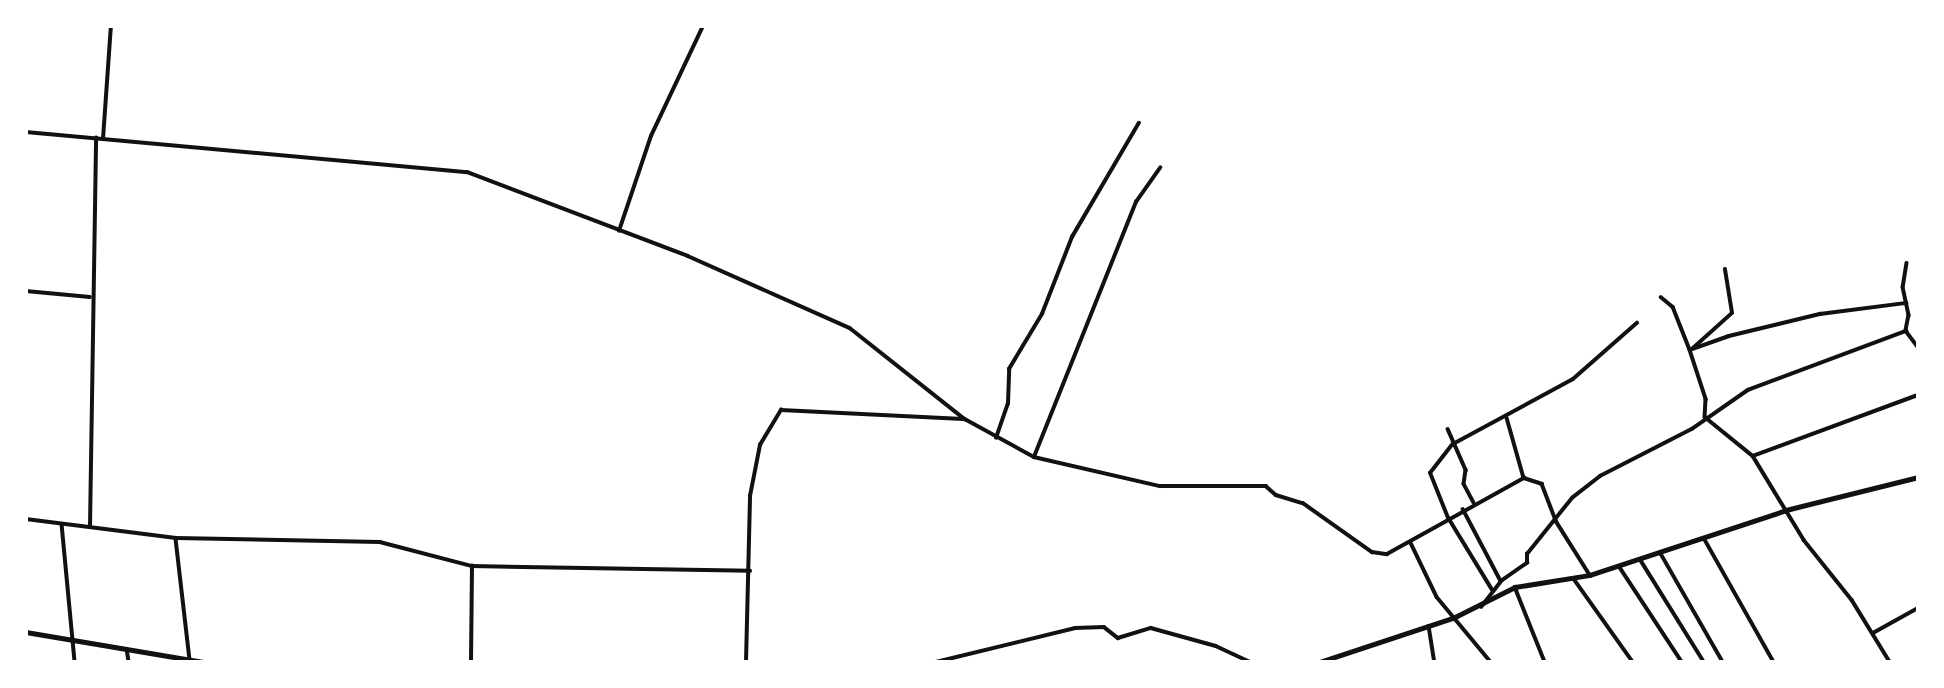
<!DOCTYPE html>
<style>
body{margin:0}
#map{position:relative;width:1944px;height:688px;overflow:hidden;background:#fff;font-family:Overpass,sans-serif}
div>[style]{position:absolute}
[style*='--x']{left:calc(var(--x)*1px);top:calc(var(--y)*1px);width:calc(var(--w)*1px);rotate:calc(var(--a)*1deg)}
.minor>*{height:3.5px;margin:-1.75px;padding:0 1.75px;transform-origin:1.75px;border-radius:1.75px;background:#111}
.tertiary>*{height:4.5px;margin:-2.25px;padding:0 2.25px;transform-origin:2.25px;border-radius:2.25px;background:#111}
span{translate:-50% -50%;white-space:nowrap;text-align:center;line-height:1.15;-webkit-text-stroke:5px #fff;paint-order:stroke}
.frame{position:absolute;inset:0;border:28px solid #fff;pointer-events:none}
</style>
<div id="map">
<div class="minor">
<i style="--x:26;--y:132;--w:443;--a:5.2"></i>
<i style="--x:467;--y:172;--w:236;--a:20.8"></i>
<i style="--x:688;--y:256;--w:177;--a:24"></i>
<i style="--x:850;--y:328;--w:147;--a:38.4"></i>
<i style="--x:965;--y:419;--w:79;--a:28.8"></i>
<i style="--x:1034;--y:457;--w:129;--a:13"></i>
<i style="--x:1160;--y:486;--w:106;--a:0"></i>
<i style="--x:1266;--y:486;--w:13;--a:42"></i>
<i style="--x:1276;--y:495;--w:28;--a:17"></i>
<i style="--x:1303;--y:503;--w:85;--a:35.4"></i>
<i style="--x:1372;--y:552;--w:15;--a:8"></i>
<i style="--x:1387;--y:554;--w:157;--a:-29"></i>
<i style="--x:1524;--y:478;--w:19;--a:18"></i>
<i style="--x:1542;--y:484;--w:40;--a:69"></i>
<i style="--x:1556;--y:521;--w:64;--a:57.8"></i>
<i style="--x:103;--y:139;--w:113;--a:-86"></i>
<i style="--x:619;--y:231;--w:100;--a:-71.4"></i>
<i style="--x:651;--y:136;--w:122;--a:-64.7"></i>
<i style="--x:1907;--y:263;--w:24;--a:99"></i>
<i style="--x:1903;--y:287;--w:29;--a:78"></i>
<i style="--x:1909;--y:315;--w:16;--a:101"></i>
<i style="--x:1906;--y:331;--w:20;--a:53"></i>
<i style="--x:26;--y:291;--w:64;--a:5.4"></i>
<i style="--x:1661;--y:297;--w:16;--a:40"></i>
<i style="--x:1673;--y:307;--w:46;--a:68.4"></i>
<i style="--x:1690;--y:350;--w:52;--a:71.9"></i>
<i style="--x:1706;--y:399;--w:18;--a:93"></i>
<i style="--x:1705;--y:417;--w:62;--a:39.1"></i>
<i style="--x:1753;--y:456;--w:98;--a:58.7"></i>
<i style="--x:1804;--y:540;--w:77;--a:51.3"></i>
<i style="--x:1852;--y:600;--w:73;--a:58.5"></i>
<i style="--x:1693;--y:348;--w:52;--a:-41.9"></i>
<i style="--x:1732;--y:313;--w:44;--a:-99.2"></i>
<i style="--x:1690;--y:350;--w:41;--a:-19.7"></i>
<i style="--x:1729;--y:336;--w:94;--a:-13.6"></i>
<i style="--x:1820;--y:314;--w:87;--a:-7.3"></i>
<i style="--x:1507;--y:418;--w:62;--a:74.2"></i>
<i style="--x:1448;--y:429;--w:45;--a:66.3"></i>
<i style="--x:1466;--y:470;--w:14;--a:98"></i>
<i style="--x:1464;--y:484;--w:21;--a:62"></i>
<i style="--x:996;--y:438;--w:36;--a:-71"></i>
<i style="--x:1008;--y:404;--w:35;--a:-88"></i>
<i style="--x:1009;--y:369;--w:64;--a:-59"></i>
<i style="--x:1042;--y:314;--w:83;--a:-68.7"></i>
<i style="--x:1072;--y:237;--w:132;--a:-59.6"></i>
<i style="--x:1753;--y:456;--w:176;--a:-20.3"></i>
<i style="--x:1034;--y:457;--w:275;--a:-68.2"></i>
<i style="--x:1136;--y:202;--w:42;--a:-54.8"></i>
<i style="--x:1463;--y:509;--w:81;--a:62.2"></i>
<i style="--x:26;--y:519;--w:151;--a:7.2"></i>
<i style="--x:176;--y:538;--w:204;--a:1.1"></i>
<i style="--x:380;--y:542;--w:95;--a:14.6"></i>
<i style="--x:472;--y:566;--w:278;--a:1"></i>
<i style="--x:62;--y:524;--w:139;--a:84.6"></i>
<i style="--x:90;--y:527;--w:389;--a:-89.1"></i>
<i style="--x:1704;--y:538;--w:142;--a:60.6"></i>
<i style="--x:176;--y:539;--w:122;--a:83.4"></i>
<i style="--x:1411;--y:543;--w:60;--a:64.3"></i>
<i style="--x:1437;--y:597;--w:85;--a:50.3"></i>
<i style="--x:1660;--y:552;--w:127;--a:60.2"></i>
<i style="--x:1640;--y:559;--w:121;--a:58.1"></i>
<i style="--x:1619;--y:566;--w:115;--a:56.7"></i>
<i style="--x:1574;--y:579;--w:102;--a:54.6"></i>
<i style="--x:1515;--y:587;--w:81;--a:68.2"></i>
<i style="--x:1492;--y:590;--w:84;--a:-121.4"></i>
<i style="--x:1448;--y:518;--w:48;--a:-111.8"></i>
<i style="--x:1430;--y:473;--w:37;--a:-52"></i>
<i style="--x:1453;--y:444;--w:136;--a:-28.4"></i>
<i style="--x:1573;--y:379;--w:85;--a:-41.2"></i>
<i style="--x:1481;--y:607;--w:33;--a:-52"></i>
<i style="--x:1501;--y:581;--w:32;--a:-35"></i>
<i style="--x:1527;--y:563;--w:9;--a:-90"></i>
<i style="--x:1527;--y:554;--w:72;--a:-51.2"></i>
<i style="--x:1572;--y:498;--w:36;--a:-38"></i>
<i style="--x:1600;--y:476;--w:103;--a:-27.1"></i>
<i style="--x:1692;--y:429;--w:68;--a:-34.9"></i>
<i style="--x:1748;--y:390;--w:169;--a:-20.5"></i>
<i style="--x:1429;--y:626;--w:36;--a:81"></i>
<i style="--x:1873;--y:633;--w:51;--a:-29.1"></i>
<i style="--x:127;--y:649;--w:13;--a:81"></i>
<i style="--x:471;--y:662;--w:96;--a:-89.4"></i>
<i style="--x:746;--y:662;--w:166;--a:-88.6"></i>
<i style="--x:750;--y:496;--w:52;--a:-78.9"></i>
<i style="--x:760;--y:445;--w:41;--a:-59"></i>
<i style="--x:781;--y:410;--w:182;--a:2.8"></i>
<i style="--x:936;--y:662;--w:143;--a:-13.7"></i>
<i style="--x:1075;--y:628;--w:29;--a:-2"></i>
<i style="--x:1104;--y:627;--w:18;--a:38"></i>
<i style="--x:1118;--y:638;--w:34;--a:-17"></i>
<i style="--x:1151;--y:628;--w:67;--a:15.5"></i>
<i style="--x:1216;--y:646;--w:38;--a:25"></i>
</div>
<div class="tertiary">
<i style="--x:26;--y:632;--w:181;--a:9.6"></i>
<i style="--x:1320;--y:662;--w:142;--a:-18.4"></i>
<i style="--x:1455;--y:617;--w:67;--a:-26.6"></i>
<i style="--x:1515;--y:587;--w:76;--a:-9.1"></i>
<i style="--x:1590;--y:575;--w:206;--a:-18.3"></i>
<i style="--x:1786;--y:510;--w:136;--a:-14"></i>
</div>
<div class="frame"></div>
</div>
